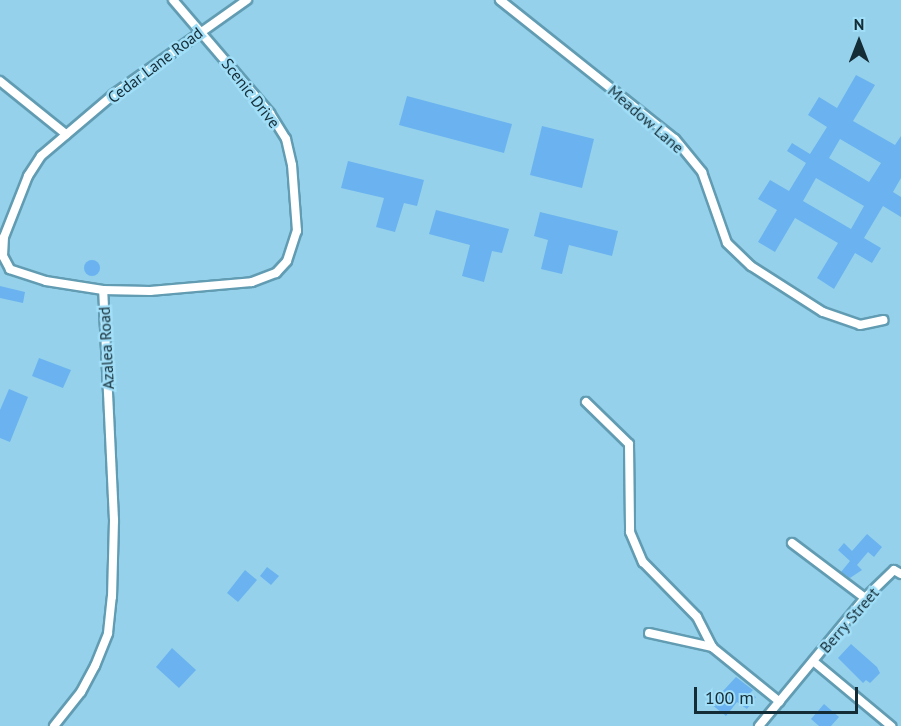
<!DOCTYPE html>
<style>
body{margin:0}
#map{position:relative;width:901px;height:726px;overflow:hidden;background:#95d1ea;font-family:"PT Sans",sans-serif}
div>[style]{position:absolute}
[style*='--x']{left:calc(var(--x)*1px);top:calc(var(--y)*1px);width:calc(var(--w)*1px);rotate:calc(var(--a)*1deg)}
.building>*{inset:0;background:#6ab3f0}
.round{border-radius:50%}
.roads{filter:drop-shadow(2px 0 #619cb3) drop-shadow(-2px 0 #619cb3) drop-shadow(0 2px #619cb3) drop-shadow(0 -2px #619cb3)}
.minor>*{height:8px;margin:-4px;padding:0 4px;transform-origin:4px;border-radius:4px;background:#fff}
span{translate:-50% -50%;white-space:nowrap;text-align:center;line-height:1.15;-webkit-text-stroke:5px #a1def7;paint-order:stroke}
.street-label{font-size:16px;color:#142c36}
.north{position:absolute;left:829px;top:12px;width:60px;height:60px;-webkit-text-stroke:4px #a1def7;paint-order:stroke;rotate:0deg;font-size:16px;font-weight:700;line-height:24px;text-align:center;color:#142c36}
.north::after{content:'';display:block;margin:auto;width:21px;height:27px;background:#142c36;clip-path:polygon(50% 0,100% 100%,50% 72%,0 100%)}
.scale{position:absolute;left:694px;top:687px;width:164px;height:27px;box-sizing:border-box;border:3px solid #142c36;border-top:0;padding-left:8px;font-size:18px;line-height:21px;white-space:nowrap;color:#142c36;-webkit-text-stroke:4px #a1def7;paint-order:stroke}
</style>
<div id="map">
<div class="building">
<i style="clip-path:polygon(evenodd,856px 75px,875px 85px,853px 121px,895px 145px,901px 136px,901px 178px,893px 192px,901px 197px,901px 217px,883px 206px,864px 238px,881px 248px,872px 263px,855px 253px,834px 289px,817px 278px,838px 243px,795px 218px,775px 252px,758px 242px,777px 210px,758px 199px,770px 180px,789px 191px,806px 163px,787px 151px,792px 143px,810px 154px,827px 127px,808px 115px,819px 97px,837px 108px,856px 75px,840px 139px,881px 163px,869px 182px,829px 158px,840px 139px,856px 75px,816px 178px,864px 206px,851px 229px,803px 201px,816px 178px)"></i>
<i style="clip-path:polygon(407px 96px,512px 124px,504px 153px,399px 125px)"></i>
<i style="clip-path:polygon(542px 126px,594px 139px,582px 188px,530px 175px)"></i>
<i style="clip-path:polygon(348px 161px,424px 180px,417px 206px,404px 203px,395px 232px,376px 227px,384px 198px,341px 188px)"></i>
<i style="clip-path:polygon(436px 210px,509px 229px,502px 253px,492px 251px,484px 282px,462px 276px,470px 245px,429px 234px)"></i>
<i style="clip-path:polygon(540px 212px,618px 231px,612px 256px,569px 245px,562px 274px,541px 269px,548px 240px,534px 236px)"></i>
<i class="round" style="left:84px;top:260px;width:16px;height:16px"></i>
<i style="clip-path:polygon(0 286px,25px 292px,23px 303px,0 298px)"></i>
<i style="clip-path:polygon(39px 358px,71px 370px,63px 388px,32px 376px)"></i>
<i style="clip-path:polygon(9px 389px,28px 397px,10px 442px,0 438px,0 410px)"></i>
<i style="clip-path:polygon(867px 534px,882px 547px,874px 557px,868px 552px,857px 565px,862px 570px,850px 578px,841px 572px,850px 561px,838px 550px,844px 543px,852px 551px)"></i>
<i style="clip-path:polygon(267px 567px,279px 576px,271px 585px,260px 576px)"></i>
<i style="clip-path:polygon(245px 570px,257px 580px,238px 602px,227px 593px)"></i>
<i style="clip-path:polygon(851px 644px,877px 667px,880px 673px,870px 683px,866px 680px,863px 683px,838px 658px)"></i>
<i style="clip-path:polygon(172px 648px,196px 670px,179px 688px,156px 667px)"></i>
<i style="clip-path:polygon(736px 677px,753px 690px,750px 693px,756px 697px,747px 709px,737px 702px,726px 716px,711px 704px)"></i>
<i style="clip-path:polygon(824px 704px,839px 717px,831px 726px,819px 726px,811px 719px)"></i>
</div>
<div class="roads">
<div class="minor">
<i style="--x:500;--y:0;--w:223;--a:38.5"></i>
<i style="--x:675;--y:139;--w:43;--a:50.7"></i>
<i style="--x:702;--y:172;--w:75;--a:70.6"></i>
<i style="--x:727;--y:243;--w:33;--a:44"></i>
<i style="--x:751;--y:266;--w:85;--a:32.6"></i>
<i style="--x:823;--y:312;--w:39;--a:19"></i>
<i style="--x:860;--y:325;--w:24;--a:-12"></i>
<i style="--x:0;--y:81;--w:85;--a:38.8"></i>
<i style="--x:103;--y:290;--w:47;--a:1.2"></i>
<i style="--x:150;--y:291;--w:102;--a:-5"></i>
<i style="--x:252;--y:282;--w:26;--a:-21"></i>
<i style="--x:276;--y:273;--w:16;--a:-47"></i>
<i style="--x:287;--y:261;--w:32;--a:-72"></i>
<i style="--x:297;--y:231;--w:66;--a:-94.3"></i>
<i style="--x:292;--y:165;--w:27;--a:-103"></i>
<i style="--x:286;--y:139;--w:31;--a:-122"></i>
<i style="--x:270;--y:113;--w:149;--a:-130.6"></i>
<i style="--x:586;--y:402;--w:60;--a:44.3"></i>
<i style="--x:629;--y:444;--w:88;--a:89.3"></i>
<i style="--x:630;--y:532;--w:33;--a:67"></i>
<i style="--x:643;--y:562;--w:77;--a:45.5"></i>
<i style="--x:697;--y:617;--w:34;--a:63"></i>
<i style="--x:712;--y:647;--w:87;--a:39"></i>
<i style="--x:792;--y:543;--w:91;--a:37"></i>
<i style="--x:649;--y:633;--w:65;--a:12.5"></i>
<i style="--x:813;--y:661;--w:102;--a:39.8"></i>
<i style="--x:54;--y:726;--w:43;--a:-51.5"></i>
<i style="--x:81;--y:692;--w:30;--a:-62"></i>
<i style="--x:95;--y:666;--w:35;--a:-68"></i>
<i style="--x:108;--y:633;--w:36;--a:-84"></i>
<i style="--x:112;--y:597;--w:77;--a:-88.5"></i>
<i style="--x:114;--y:520;--w:230;--a:-92.7"></i>
<i style="--x:103;--y:290;--w:58;--a:-171"></i>
<i style="--x:46;--y:281;--w:38;--a:-162"></i>
<i style="--x:10;--y:269;--w:15;--a:-118"></i>
<i style="--x:3;--y:256;--w:19;--a:-87"></i>
<i style="--x:4;--y:237;--w:66;--a:-68.5"></i>
<i style="--x:28;--y:176;--w:24;--a:-57"></i>
<i style="--x:41;--y:156;--w:96;--a:-40.3"></i>
<i style="--x:114;--y:94;--w:163;--a:-35.3"></i>
<i style="--x:759;--y:726;--w:166;--a:-50.4"></i>
<i style="--x:865;--y:598;--w:40;--a:-44"></i>
<i style="--x:894;--y:570;--w:8;--a:30"></i>
</div>
</div>
<div class="street-label">
<span style="left:155px;top:65px;rotate:-37deg">Cedar Lane Road</span>
<span style="left:251px;top:93px;rotate:52deg">Scenic Drive</span>
<span style="left:646px;top:119px;rotate:41deg">Meadow Lane</span>
<span style="left:106px;top:348px;rotate:-93deg">Azalea Road</span>
<span style="left:849px;top:620px;rotate:-49deg">Berry Street</span>
</div>
<div class="north">N</div>
<div class="scale">100 m</div>
</div>
